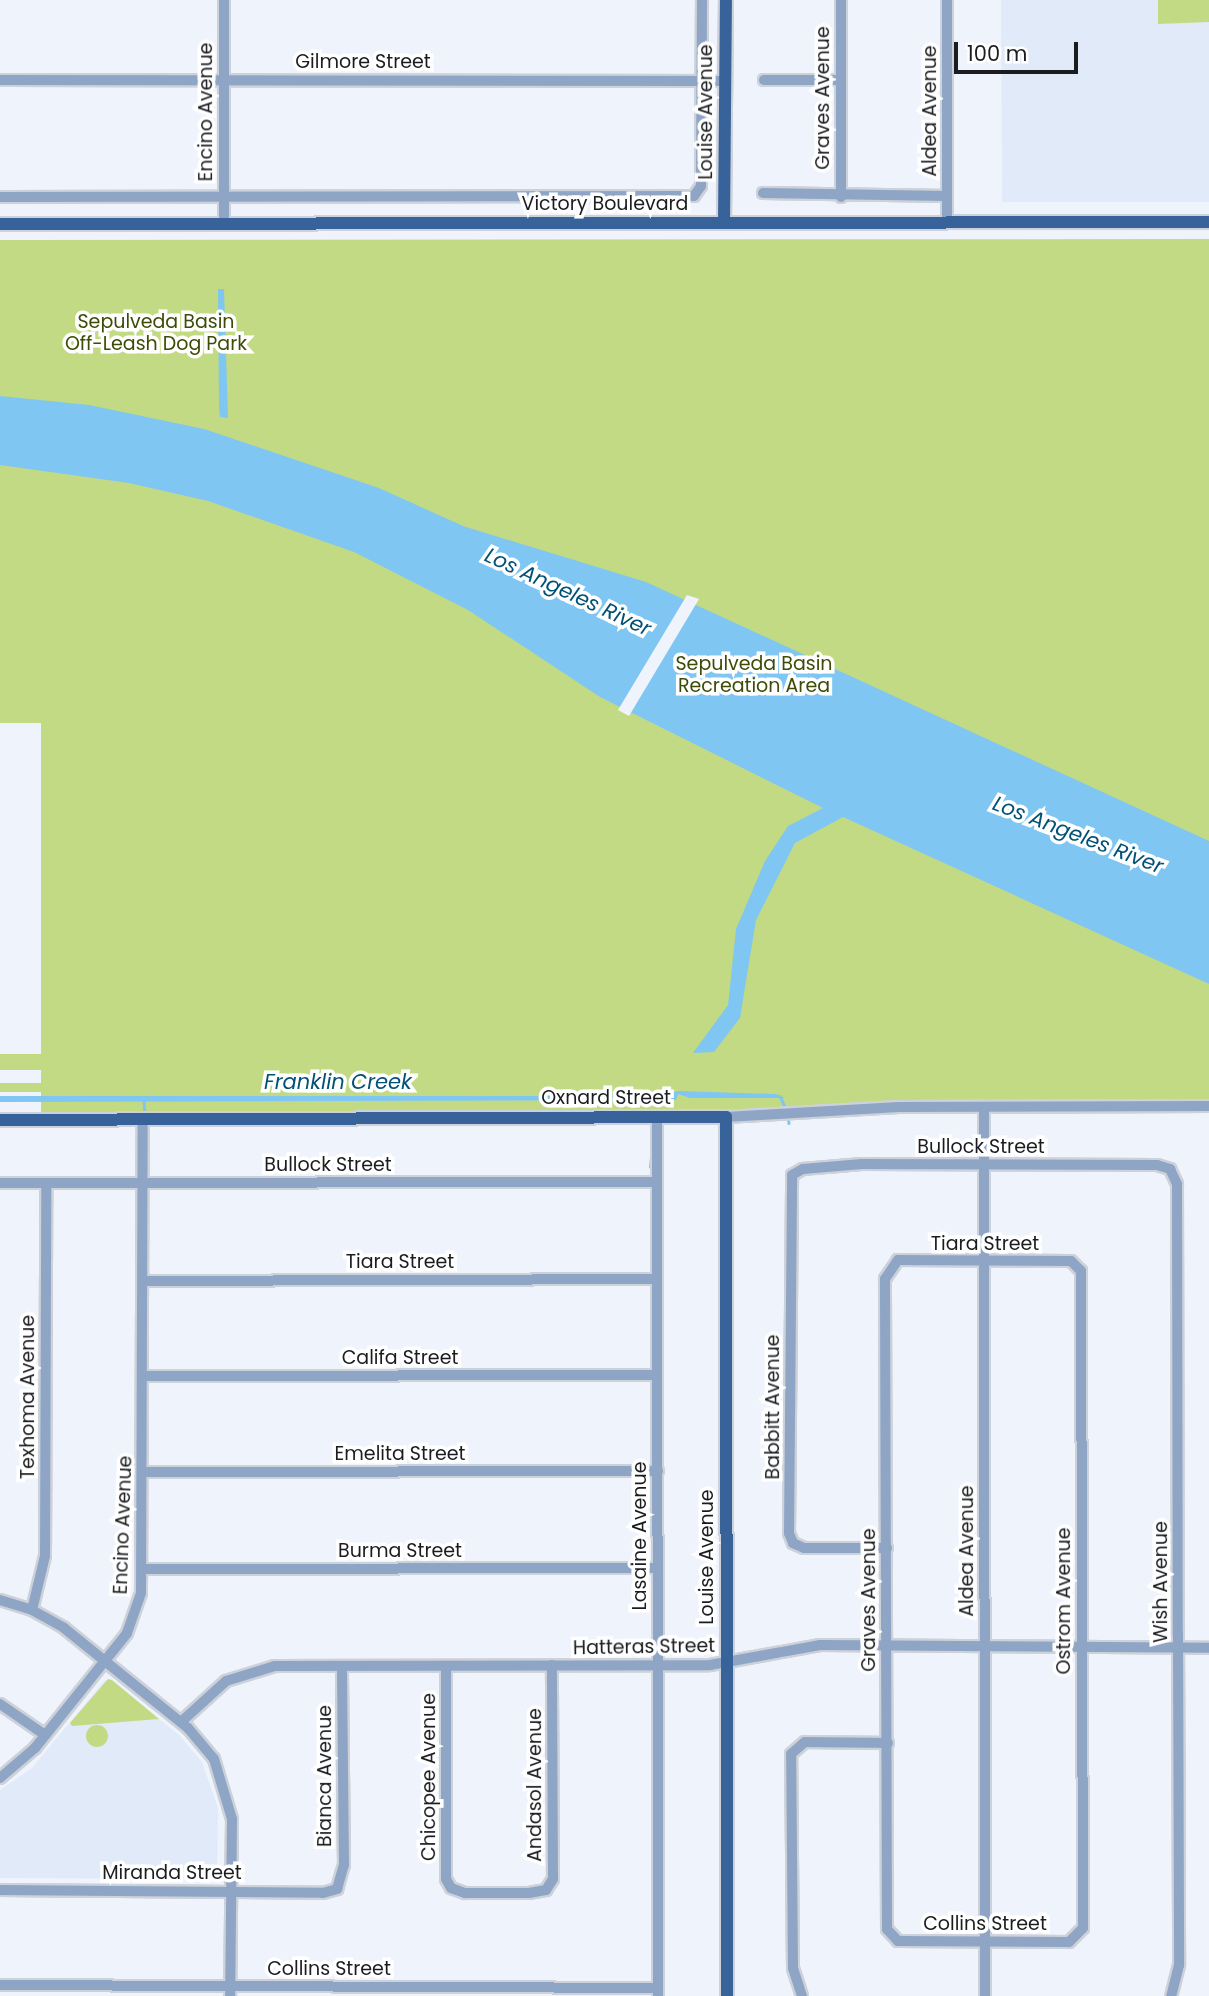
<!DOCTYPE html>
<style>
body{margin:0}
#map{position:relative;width:1209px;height:1996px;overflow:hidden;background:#eff4fc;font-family:Poppins,sans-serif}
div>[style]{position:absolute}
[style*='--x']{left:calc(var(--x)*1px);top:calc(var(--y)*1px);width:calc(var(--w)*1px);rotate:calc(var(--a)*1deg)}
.built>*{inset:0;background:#e0eaf8}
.green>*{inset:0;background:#c3da84}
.round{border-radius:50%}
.water>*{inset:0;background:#7fc6f2}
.pier>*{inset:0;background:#eff4fc}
.stream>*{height:2.5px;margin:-1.25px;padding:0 1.25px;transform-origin:1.25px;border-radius:1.25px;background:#7fc6f2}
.roads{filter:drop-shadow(2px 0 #cdd1d9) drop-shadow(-2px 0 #cdd1d9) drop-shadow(0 2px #cdd1d9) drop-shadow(0 -2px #cdd1d9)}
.minor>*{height:10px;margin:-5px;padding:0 5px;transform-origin:5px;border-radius:5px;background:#8ea5c5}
.major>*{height:12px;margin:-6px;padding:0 6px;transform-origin:6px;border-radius:6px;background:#38629a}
span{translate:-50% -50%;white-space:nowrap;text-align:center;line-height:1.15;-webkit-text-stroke:7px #fff;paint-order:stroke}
.street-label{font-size:19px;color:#1a1c1f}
.park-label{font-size:19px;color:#3e4b06}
.water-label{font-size:21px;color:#025176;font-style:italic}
.scale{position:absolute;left:954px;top:42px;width:124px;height:32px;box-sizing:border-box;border:4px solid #1a1c1f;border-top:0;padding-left:9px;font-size:21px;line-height:24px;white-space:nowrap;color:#1a1c1f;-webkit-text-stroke:5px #fff;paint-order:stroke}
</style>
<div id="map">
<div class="built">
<i style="clip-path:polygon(1001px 0,1209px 0,1209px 202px,1002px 202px)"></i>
<i style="clip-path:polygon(105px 1680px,111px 1680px,179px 1735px,202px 1762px,218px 1808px,217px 1879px,0 1878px,0 1790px,32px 1768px)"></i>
</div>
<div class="green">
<i style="clip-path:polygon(1158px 0,1209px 0,1209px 22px,1158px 24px)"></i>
<i style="clip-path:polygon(1209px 239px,1209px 1099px,890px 1101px,773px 1110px,41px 1113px,41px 1092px,0 1092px,0 1083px,41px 1083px,41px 1070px,0 1070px,0 1054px,41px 1054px,41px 723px,0 723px,0 240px)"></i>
<i style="clip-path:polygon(108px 1679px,112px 1680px,159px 1719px,72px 1726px,70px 1723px)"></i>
<i class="round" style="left:86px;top:1725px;width:22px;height:22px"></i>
</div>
<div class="water">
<i style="clip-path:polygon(218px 289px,224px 289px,228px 418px,220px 417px,219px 406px)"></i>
<i style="clip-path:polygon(0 396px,89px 405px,204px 429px,379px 488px,463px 526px,646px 582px,1209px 841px,1209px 984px,843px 817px,795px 843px,756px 920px,740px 1018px,714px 1052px,693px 1053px,728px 1005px,736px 929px,765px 861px,788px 826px,823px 808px,600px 697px,468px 610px,354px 552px,208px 501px,129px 483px,0 465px)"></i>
<i style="clip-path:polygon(678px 1091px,776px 1094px,785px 1098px,690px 1098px,678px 1094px,676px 1100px,0 1102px,0 1096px,661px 1096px)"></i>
</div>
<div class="pier">
<i style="clip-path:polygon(687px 595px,699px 599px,629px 716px,618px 710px)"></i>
</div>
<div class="stream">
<i style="--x:780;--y:1096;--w:14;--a:65"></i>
<i style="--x:144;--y:1101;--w:14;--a:86"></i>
<i style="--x:788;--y:1116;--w:7;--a:82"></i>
<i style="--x:650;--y:1167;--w:41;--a:-84.4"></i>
</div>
<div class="roads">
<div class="minor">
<i style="--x:224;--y:0;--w:224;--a:90"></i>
<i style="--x:841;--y:0;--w:197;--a:90"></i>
<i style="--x:0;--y:80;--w:725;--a:0.08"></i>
<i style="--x:764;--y:80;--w:77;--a:0"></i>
<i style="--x:763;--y:193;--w:184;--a:0.9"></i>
<i style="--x:0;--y:197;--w:694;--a:-0.08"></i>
<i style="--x:694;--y:196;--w:12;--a:-55"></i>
<i style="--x:701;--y:186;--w:186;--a:-89.7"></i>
<i style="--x:947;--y:222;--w:222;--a:-90"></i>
<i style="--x:984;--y:1107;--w:889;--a:89.94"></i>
<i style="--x:726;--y:1117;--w:173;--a:-3.3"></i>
<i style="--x:899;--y:1107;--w:310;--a:-0.2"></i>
<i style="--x:657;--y:1118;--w:878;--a:89.93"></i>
<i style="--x:0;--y:1183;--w:656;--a:-0.09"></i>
<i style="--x:898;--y:1260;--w:173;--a:0.3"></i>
<i style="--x:1071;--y:1261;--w:14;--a:45"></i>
<i style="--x:1081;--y:1271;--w:657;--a:89.83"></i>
<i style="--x:1083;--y:1928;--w:20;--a:135"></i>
<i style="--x:1069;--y:1942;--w:171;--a:-179.7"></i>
<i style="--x:898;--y:1941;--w:16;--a:-133"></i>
<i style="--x:887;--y:1929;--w:650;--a:-90.18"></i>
<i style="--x:885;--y:1279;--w:23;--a:-56"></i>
<i style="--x:144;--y:1281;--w:513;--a:-0.22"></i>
<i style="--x:143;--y:1376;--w:514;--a:-0.11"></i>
<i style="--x:143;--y:1472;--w:515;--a:-0.11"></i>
<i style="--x:887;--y:1548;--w:83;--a:180"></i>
<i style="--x:804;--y:1548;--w:12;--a:-156"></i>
<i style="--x:793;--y:1543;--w:11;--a:-112"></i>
<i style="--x:789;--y:1533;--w:358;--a:-89.5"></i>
<i style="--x:792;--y:1175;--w:13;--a:-29"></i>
<i style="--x:803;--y:1169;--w:59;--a:-4.8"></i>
<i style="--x:862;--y:1164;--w:295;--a:0.2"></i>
<i style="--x:1157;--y:1165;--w:14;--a:17"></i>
<i style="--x:1170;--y:1169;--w:17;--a:65"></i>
<i style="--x:1177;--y:1184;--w:451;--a:89.9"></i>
<i style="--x:1178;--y:1635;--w:330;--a:89.8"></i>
<i style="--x:1179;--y:1965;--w:32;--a:104"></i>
<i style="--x:143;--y:1569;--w:514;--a:-0.11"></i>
<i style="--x:0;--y:1600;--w:34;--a:17"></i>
<i style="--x:32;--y:1610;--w:37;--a:29"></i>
<i style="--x:64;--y:1628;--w:159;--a:38.9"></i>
<i style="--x:188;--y:1728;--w:40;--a:50"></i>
<i style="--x:214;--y:1759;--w:63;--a:73.3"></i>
<i style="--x:232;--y:1819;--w:177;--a:90.6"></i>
<i style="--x:32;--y:1610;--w:56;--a:-76.5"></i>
<i style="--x:45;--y:1556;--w:373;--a:-89.8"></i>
<i style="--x:446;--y:1666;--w:213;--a:90"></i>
<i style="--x:446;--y:1879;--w:10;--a:61"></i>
<i style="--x:451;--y:1888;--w:15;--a:20"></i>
<i style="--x:465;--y:1893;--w:64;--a:0"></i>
<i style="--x:529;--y:1893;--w:17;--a:-10"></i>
<i style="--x:546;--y:1890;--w:13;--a:-58"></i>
<i style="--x:553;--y:1879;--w:214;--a:-90.3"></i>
<i style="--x:0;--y:1704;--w:55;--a:34.6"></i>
<i style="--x:181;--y:1722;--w:61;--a:-42.3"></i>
<i style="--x:226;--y:1681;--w:51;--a:-17"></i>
<i style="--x:275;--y:1666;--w:435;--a:-0.1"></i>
<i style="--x:710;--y:1665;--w:112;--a:-10.3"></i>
<i style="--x:820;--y:1645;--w:389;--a:0.4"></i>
<i style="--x:0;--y:1778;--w:46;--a:-40.6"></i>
<i style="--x:35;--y:1748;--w:147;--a:-51.3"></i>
<i style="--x:127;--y:1633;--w:42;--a:-70.7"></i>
<i style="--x:141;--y:1593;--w:474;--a:-89.8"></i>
<i style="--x:0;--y:1890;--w:323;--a:0.5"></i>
<i style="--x:323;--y:1893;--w:15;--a:-16"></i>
<i style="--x:337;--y:1889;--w:25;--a:-74"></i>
<i style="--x:344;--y:1865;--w:199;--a:-90.6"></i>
<i style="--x:0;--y:1985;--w:658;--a:0.26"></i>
<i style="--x:802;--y:1996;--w:29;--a:-108"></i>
<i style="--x:793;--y:1968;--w:214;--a:-90.5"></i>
<i style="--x:791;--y:1754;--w:18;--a:-41"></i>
<i style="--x:805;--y:1742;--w:83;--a:0.7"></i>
</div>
<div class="major">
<i style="--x:724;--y:223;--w:223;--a:-89.5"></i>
<i style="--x:0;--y:224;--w:1209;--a:-0.09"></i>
<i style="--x:0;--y:1120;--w:726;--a:-0.24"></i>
<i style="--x:726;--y:1117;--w:879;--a:89.93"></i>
</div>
</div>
<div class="street-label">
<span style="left:363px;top:62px">Gilmore Street</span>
<span style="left:823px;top:98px;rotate:-90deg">Graves Avenue</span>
<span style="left:930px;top:111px;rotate:-90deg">Aldea Avenue</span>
<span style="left:206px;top:112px;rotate:-90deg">Encino Avenue</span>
<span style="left:706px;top:112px;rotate:-90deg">Louise Avenue</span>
<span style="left:605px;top:204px">Victory Boulevard</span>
<span style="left:606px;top:1098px">Oxnard Street</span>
<span style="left:981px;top:1147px">Bullock Street</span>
<span style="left:328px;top:1165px">Bullock Street</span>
<span style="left:985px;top:1244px">Tiara Street</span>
<span style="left:400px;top:1262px">Tiara Street</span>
<span style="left:400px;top:1358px">Califa Street</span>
<span style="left:28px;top:1397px;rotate:-90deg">Texhoma Avenue</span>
<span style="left:773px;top:1407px;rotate:-90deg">Babbitt Avenue</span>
<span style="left:400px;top:1454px">Emelita Street</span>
<span style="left:123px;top:1525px;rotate:-88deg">Encino Avenue</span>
<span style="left:640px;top:1536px;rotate:-90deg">Lasaine Avenue</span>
<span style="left:400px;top:1551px">Burma Street</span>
<span style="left:967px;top:1551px;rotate:-90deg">Aldea Avenue</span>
<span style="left:707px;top:1557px;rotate:-90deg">Louise Avenue</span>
<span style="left:1161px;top:1582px;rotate:-90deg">Wish Avenue</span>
<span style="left:869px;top:1600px;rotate:-90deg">Graves Avenue</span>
<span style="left:1064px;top:1601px;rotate:-90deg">Ostrom Avenue</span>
<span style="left:644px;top:1647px;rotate:-1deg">Hatteras Street</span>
<span style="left:325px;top:1776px;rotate:-90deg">Bianca Avenue</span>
<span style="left:429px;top:1777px;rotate:-90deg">Chicopee Avenue</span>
<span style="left:535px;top:1785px;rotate:-90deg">Andasol Avenue</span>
<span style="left:172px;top:1873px">Miranda Street</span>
<span style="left:985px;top:1924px">Collins Street</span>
<span style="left:329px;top:1969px">Collins Street</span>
</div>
<div class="park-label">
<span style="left:156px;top:333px">Sepulveda Basin<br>Off-Leash Dog Park</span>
<span style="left:754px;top:675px">Sepulveda Basin<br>Recreation Area</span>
</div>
<div class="water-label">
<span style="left:568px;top:592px;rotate:25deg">Los Angeles River</span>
<span style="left:1078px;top:835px;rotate:21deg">Los Angeles River</span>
<span style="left:338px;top:1082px">Franklin Creek</span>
</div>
<div class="scale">100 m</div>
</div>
